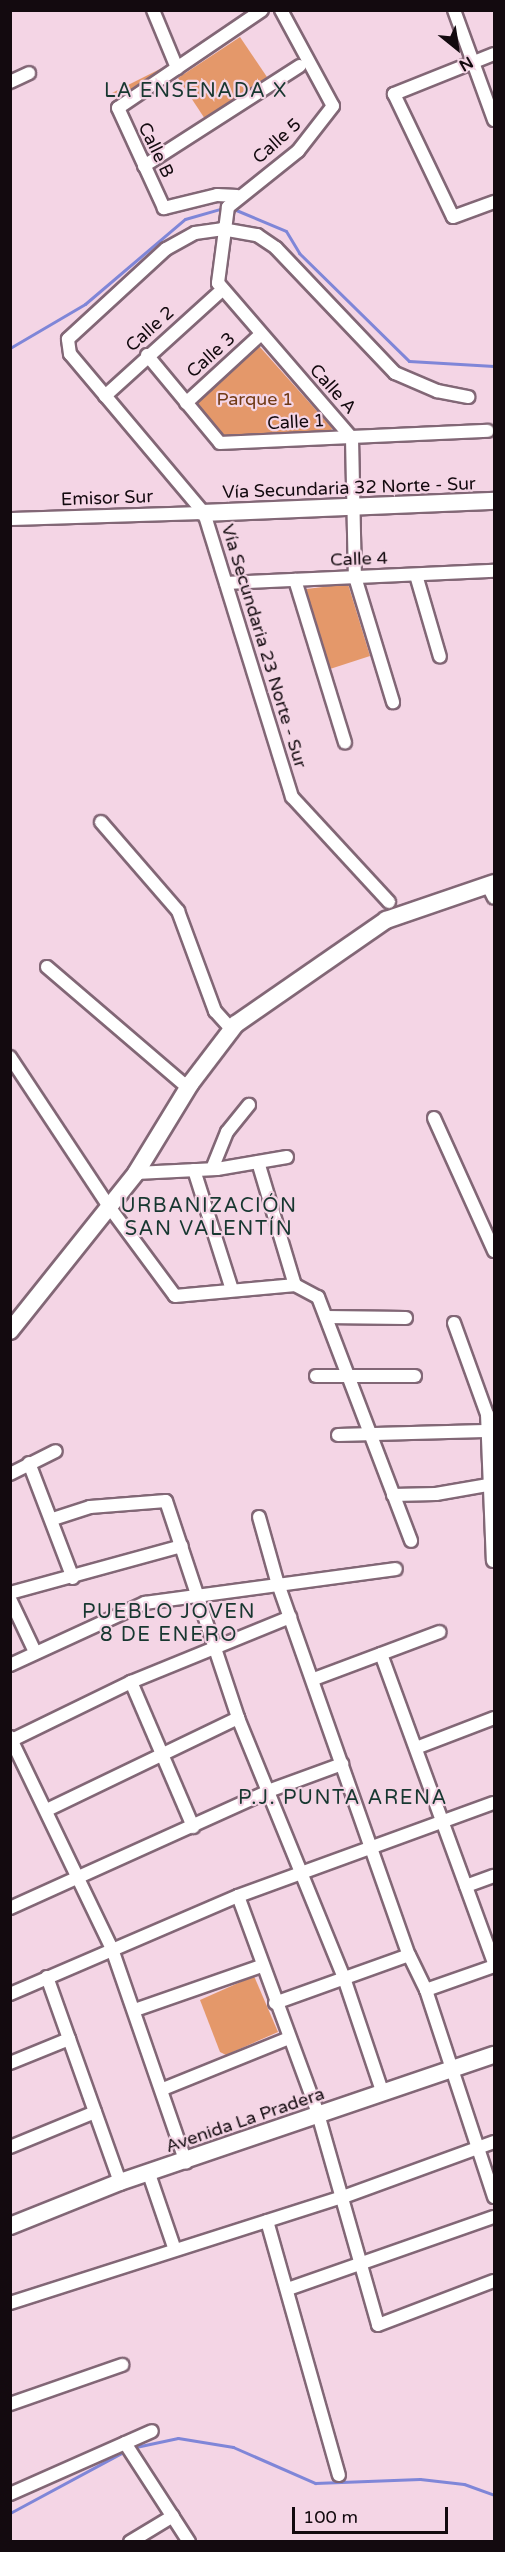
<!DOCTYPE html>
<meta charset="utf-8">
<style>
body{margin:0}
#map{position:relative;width:505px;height:2552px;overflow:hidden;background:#f4d5e5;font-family:"Varela Round",sans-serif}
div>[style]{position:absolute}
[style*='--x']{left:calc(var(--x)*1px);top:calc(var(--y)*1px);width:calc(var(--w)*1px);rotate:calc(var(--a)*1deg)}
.green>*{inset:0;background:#e4986a}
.stream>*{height:3px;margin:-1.5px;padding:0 1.5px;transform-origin:1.5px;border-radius:1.5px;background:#7f86d8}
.roads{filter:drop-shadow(2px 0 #826776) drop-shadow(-2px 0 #826776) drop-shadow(0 2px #826776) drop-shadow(0 -2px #826776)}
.street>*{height:12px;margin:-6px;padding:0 6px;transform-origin:6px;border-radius:6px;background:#fff}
.secondary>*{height:16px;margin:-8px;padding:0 8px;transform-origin:8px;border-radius:8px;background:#fff}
span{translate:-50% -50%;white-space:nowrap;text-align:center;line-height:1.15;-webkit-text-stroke:4.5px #f4d5e5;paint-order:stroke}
.street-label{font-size:18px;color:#130a0f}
.park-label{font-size:18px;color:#703a15}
.neighbourhood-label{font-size:20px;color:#173730;letter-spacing:1.5px}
.frame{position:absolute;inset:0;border:12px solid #130a0f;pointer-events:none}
.north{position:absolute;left:427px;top:18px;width:60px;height:60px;-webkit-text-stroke:4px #f4d5e5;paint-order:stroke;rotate:150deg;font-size:16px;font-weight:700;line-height:24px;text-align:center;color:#130a0f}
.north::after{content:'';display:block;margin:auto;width:21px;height:27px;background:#130a0f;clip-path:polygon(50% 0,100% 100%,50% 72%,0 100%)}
.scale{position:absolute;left:292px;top:2507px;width:156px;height:27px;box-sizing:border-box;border:3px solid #130a0f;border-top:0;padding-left:8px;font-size:18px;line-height:21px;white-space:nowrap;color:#130a0f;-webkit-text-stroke:4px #f4d5e5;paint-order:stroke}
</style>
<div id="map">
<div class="green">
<i style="clip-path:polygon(240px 37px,267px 77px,205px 119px,178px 78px)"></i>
<i style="clip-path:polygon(164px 67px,118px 99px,115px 100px,112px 93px)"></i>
<i style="clip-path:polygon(259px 346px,332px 428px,330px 433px,223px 438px,195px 404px)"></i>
<i style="clip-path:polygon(348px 584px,370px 656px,330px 669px,306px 589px)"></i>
<i style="clip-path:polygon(254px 1976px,278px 2032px,226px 2055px,220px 2052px,200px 2000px)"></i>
</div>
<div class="stream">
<i style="--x:236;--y:210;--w:54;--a:22.8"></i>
<i style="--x:286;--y:231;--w:26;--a:59"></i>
<i style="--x:299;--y:253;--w:154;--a:44.5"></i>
<i style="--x:409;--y:361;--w:85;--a:3.4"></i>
<i style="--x:10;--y:348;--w:87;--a:-30.4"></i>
<i style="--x:85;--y:304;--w:131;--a:-40.4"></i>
<i style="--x:185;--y:219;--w:35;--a:-16"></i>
<i style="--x:131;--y:2448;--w:48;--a:-12"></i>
<i style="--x:178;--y:2438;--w:56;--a:9.3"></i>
<i style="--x:233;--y:2447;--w:90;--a:23.7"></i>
<i style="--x:315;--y:2483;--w:105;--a:-2.2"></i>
<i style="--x:420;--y:2479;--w:44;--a:6.5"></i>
<i style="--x:464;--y:2484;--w:32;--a:20"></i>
<i style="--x:10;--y:2513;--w:131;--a:-28.3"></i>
</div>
<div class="roads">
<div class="street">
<i style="--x:153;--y:10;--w:63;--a:67.5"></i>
<i style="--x:281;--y:10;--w:109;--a:61.6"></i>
<i style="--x:333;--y:106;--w:57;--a:127.9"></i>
<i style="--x:298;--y:151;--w:90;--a:141.3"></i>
<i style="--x:228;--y:207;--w:77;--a:97.5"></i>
<i style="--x:218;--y:283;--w:205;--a:49.2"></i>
<i style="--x:352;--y:438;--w:139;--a:88.8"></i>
<i style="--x:355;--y:577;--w:131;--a:73.1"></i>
<i style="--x:454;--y:10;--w:117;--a:70"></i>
<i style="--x:494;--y:54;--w:108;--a:158.2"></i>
<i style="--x:394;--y:94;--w:136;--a:64.4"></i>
<i style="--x:453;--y:217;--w:44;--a:-20.1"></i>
<i style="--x:10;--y:82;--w:21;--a:-25"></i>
<i style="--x:144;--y:166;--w:185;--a:-32.7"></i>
<i style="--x:237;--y:196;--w:20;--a:-177"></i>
<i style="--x:217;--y:195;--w:55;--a:166.2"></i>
<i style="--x:164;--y:208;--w:110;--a:-114.7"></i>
<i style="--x:118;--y:108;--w:174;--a:-34.2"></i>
<i style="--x:147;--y:355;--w:114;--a:50.3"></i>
<i style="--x:220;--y:443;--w:268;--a:-2.6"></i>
<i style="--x:105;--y:396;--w:156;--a:-42.2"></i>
<i style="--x:186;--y:403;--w:100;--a:-42.6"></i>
<i style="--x:10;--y:519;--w:194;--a:-1.8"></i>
<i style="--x:416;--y:575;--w:85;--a:73.7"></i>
<i style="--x:295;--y:580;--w:170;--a:72.9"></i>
<i style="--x:226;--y:583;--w:268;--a:-2.6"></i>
<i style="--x:101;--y:822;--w:118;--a:49.1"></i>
<i style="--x:178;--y:911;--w:107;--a:69.7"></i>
<i style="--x:215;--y:1011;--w:25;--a:48"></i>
<i style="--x:488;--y:886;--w:13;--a:63"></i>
<i style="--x:389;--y:902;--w:143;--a:-132.7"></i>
<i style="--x:292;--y:797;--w:297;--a:-107.2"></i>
<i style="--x:204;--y:513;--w:208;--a:-130.1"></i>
<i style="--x:70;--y:354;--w:15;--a:-98"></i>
<i style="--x:68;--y:339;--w:133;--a:-42.6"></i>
<i style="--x:166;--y:249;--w:33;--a:-29"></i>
<i style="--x:195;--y:233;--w:27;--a:-8"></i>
<i style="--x:222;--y:229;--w:36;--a:10"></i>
<i style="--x:257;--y:235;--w:23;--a:34"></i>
<i style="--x:276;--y:248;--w:173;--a:46.4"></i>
<i style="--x:395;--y:373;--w:46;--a:23.2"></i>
<i style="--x:437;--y:391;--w:32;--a:11"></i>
<i style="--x:47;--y:967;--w:186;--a:40.6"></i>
<i style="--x:10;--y:1057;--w:181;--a:56.5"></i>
<i style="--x:110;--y:1208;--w:109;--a:53.5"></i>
<i style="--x:175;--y:1296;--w:121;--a:-5.2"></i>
<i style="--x:434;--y:1118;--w:146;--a:65.7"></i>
<i style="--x:258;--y:1162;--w:128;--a:73.3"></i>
<i style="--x:295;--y:1285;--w:26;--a:28"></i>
<i style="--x:318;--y:1297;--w:261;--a:69.1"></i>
<i style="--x:212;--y:1169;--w:40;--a:-68"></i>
<i style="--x:227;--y:1132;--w:35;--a:-51"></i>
<i style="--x:194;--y:1170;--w:126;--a:72.4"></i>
<i style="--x:136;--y:1173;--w:81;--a:-2.8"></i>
<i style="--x:217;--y:1169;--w:71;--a:-9.7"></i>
<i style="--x:326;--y:1317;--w:80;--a:0.7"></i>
<i style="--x:454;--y:1323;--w:97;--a:70.1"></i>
<i style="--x:487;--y:1414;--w:147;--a:87.7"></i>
<i style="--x:316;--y:1376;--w:99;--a:0"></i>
<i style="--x:338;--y:1435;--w:147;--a:-1.6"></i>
<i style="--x:29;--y:1463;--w:123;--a:69.1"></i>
<i style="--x:10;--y:1474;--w:51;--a:-26.6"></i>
<i style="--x:393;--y:1495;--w:43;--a:-1.3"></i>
<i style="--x:436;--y:1494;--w:59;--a:-9.8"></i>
<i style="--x:259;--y:1517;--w:66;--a:74.3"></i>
<i style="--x:277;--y:1581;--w:397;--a:70.6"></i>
<i style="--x:409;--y:1955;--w:39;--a:64"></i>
<i style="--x:426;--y:1990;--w:218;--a:71.8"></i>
<i style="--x:53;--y:1519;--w:39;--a:-18"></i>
<i style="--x:90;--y:1507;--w:76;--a:-4.5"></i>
<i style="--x:166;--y:1501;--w:229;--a:71.6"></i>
<i style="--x:238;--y:1718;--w:281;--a:67.8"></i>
<i style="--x:344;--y:1978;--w:122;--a:71.4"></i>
<i style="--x:10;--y:1593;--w:178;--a:-15.3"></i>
<i style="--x:10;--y:1599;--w:59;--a:64.7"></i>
<i style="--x:381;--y:1654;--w:329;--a:69.9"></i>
<i style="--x:10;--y:1665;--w:149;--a:-24.7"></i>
<i style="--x:145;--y:1603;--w:253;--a:-7.7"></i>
<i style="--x:314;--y:1679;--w:134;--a:-20.5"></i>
<i style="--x:131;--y:1682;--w:158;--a:66.8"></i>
<i style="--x:10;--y:1737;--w:235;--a:64.3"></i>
<i style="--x:112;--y:1949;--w:226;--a:70.9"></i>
<i style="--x:10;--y:1741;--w:135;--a:-26"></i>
<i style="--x:131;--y:1682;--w:172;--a:-22.2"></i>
<i style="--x:416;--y:1748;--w:84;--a:-21"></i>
<i style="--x:49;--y:1809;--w:210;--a:-25.7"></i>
<i style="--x:466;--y:1886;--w:30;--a:-20"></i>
<i style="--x:238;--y:1896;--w:232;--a:69.8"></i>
<i style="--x:318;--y:2114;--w:219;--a:74.1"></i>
<i style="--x:378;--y:2325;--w:124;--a:-20.8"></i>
<i style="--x:10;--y:1908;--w:286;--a:-24.3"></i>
<i style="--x:271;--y:1790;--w:76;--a:-20.1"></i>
<i style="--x:47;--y:1977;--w:218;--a:70.4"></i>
<i style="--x:426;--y:1990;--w:72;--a:-19.4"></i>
<i style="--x:10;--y:1994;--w:248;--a:-23.3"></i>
<i style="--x:238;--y:1896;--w:272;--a:-20"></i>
<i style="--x:275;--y:2003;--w:142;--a:-19.7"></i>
<i style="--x:135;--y:2010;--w:133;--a:-19.2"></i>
<i style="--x:10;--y:2063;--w:64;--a:-22.1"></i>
<i style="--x:163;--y:2089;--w:134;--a:-22"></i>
<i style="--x:10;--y:2147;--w:92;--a:-22.4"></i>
<i style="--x:149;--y:2174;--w:80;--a:71.1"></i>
<i style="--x:267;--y:2221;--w:264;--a:74.2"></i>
<i style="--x:288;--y:2289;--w:218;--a:-19.3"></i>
<i style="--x:10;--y:2303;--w:349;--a:-17.7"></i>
<i style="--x:343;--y:2197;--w:161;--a:-20"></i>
<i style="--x:10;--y:2404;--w:119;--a:-19.2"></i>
<i style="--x:125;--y:2443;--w:118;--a:57.1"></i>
<i style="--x:10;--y:2494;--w:155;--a:-23.9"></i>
<i style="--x:130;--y:2542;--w:50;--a:-31.2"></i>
</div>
<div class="secondary">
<i style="--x:204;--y:513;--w:290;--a:-2.4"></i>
<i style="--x:10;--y:1331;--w:202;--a:-51.4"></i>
<i style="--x:136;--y:1173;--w:105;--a:-58.6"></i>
<i style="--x:191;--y:1083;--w:74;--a:-52.7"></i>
<i style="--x:236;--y:1024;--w:183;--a:-34.7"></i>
<i style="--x:386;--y:920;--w:114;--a:-18.9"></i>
<i style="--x:10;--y:2226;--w:118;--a:-21.8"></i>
<i style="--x:120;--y:2182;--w:395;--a:-18.8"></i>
</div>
</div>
<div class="street-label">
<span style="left:277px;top:141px;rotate:-42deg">Calle 5</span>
<span style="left:156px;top:150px;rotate:64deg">Calle B</span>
<span style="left:150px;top:329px;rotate:-42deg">Calle 2</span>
<span style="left:211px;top:355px;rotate:-42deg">Calle 3</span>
<span style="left:333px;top:389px;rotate:48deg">Calle A</span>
<span style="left:296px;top:422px;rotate:-3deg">Calle 1</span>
<span style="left:349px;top:488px;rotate:-2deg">Vía Secundaria 32 Norte - Sur</span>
<span style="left:107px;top:498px;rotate:-2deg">Emisor Sur</span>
<span style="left:359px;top:559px;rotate:-2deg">Calle 4</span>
<span style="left:264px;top:646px;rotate:73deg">Vía Secundaria 23 Norte - Sur</span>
<span style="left:245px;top:2120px;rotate:-19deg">Avenida La Pradera</span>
</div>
<div class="park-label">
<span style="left:255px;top:399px">Parque 1</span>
</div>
<div class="neighbourhood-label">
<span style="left:196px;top:91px">LA ENSENADA X</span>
<span style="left:209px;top:1218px">URBANIZACIÓN<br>SAN VALENTÍN</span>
<span style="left:169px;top:1624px">PUEBLO JOVEN<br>8 DE ENERO</span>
<span style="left:343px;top:1798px">P.J. PUNTA ARENA</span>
</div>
<div class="frame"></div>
<div class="north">N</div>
<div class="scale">100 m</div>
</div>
